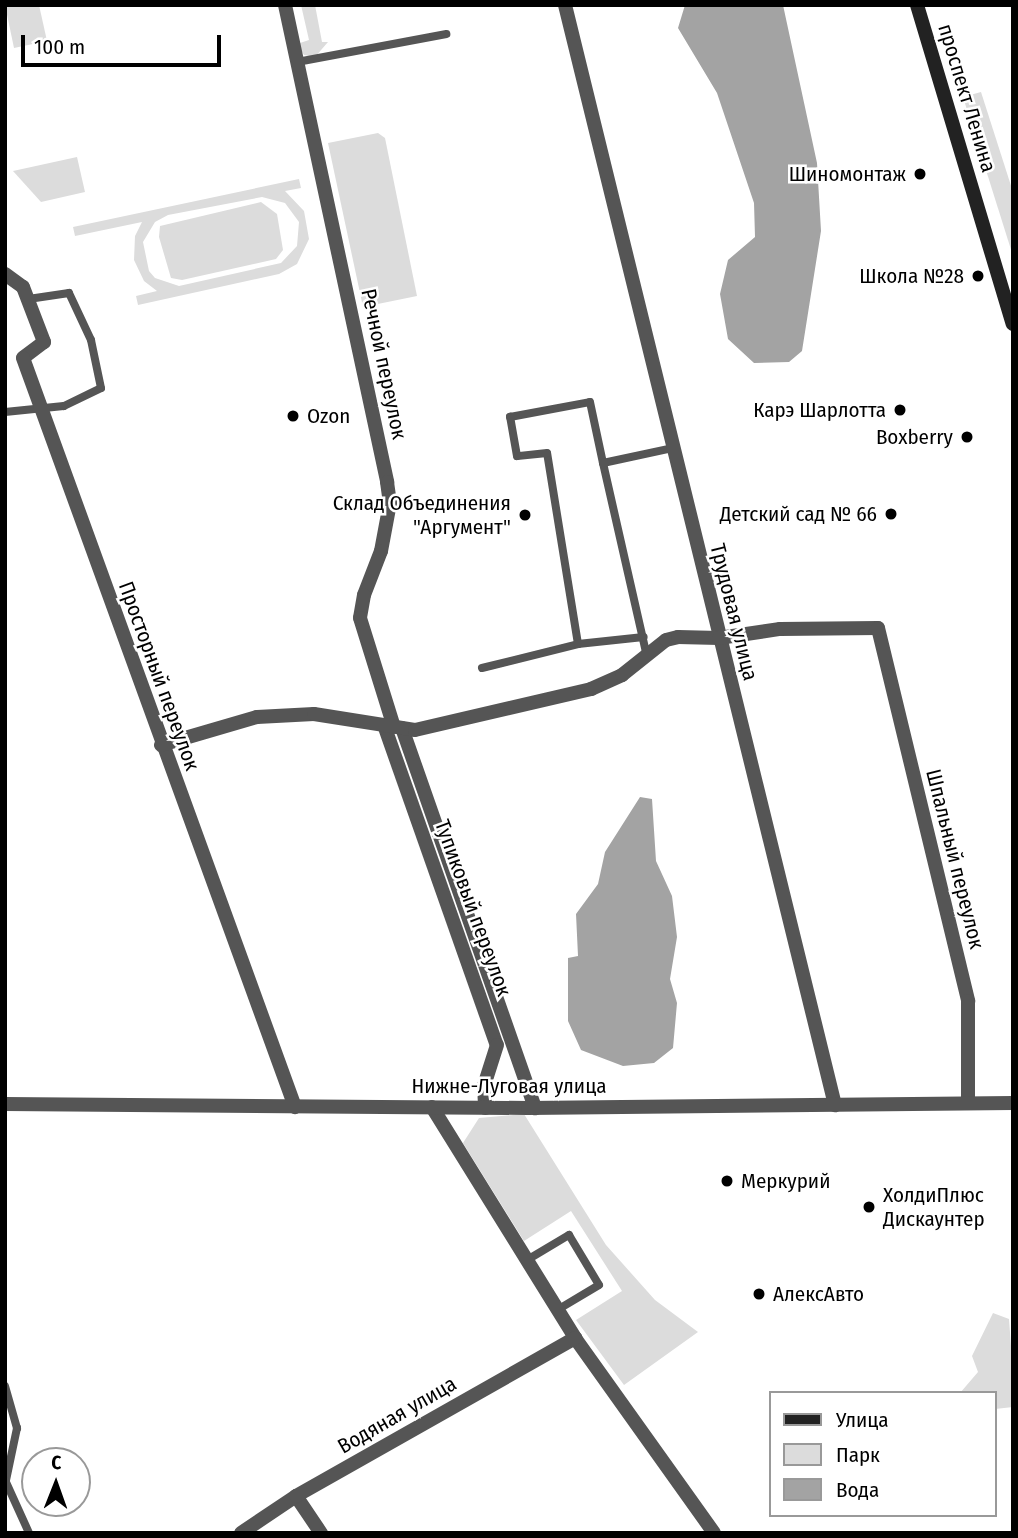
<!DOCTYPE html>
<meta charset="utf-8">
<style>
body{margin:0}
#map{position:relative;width:1018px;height:1538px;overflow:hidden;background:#fff;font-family:"Fira Sans Condensed",sans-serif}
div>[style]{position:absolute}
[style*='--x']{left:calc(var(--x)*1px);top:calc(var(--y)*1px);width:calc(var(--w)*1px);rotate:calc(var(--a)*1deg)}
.green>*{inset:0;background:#dcdcdc}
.water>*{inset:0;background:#a3a3a3}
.service>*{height:8px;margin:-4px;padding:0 4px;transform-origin:4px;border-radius:4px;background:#555}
.minor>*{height:14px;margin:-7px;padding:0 7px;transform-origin:7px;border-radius:7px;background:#555}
.tertiary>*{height:14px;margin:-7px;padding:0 7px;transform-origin:7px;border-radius:7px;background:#555}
.secondary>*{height:14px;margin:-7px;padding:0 7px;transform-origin:7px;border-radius:7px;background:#222}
.dots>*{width:19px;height:19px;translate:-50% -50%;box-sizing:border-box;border:4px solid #fff;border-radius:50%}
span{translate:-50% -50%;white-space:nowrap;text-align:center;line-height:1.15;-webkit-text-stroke:5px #fff;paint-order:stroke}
.street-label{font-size:21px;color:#000}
.poi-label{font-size:21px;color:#000}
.right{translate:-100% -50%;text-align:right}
.left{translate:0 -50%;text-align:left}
.frame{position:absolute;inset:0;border:7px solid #000;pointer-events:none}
.legend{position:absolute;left:769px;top:1391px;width:228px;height:126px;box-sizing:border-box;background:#fff;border:2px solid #999;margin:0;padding:9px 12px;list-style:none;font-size:21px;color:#000}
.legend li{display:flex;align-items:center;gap:14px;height:35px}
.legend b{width:35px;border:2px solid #999}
.north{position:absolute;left:21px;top:1447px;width:70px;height:70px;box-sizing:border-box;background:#fff;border:2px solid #999;border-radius:50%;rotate:1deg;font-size:19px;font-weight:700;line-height:28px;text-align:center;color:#000}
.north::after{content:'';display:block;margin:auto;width:24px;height:32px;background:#000;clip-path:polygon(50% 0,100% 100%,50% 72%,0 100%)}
.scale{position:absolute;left:21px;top:35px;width:200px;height:32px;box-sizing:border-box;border:4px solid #000;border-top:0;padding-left:9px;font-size:21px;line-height:24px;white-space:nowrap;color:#000;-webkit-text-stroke:5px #fff;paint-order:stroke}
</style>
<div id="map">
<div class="green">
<i style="clip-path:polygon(5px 5px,39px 5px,47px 41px,14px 48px)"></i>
<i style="clip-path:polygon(301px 5px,315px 5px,322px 42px,328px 42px,315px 57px,304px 55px,300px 49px,300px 43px,309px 40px)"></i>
<i style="clip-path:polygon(981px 92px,1013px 192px,1013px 256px,963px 97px)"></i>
<i style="clip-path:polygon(378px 133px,385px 138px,417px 296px,363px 307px,328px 143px)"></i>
<i style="clip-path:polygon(77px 157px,85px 192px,41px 202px,13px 171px)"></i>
<i style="clip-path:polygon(evenodd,299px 179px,301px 188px,285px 191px,304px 211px,309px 239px,297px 264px,279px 274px,138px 305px,136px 296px,157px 291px,144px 281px,134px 260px,135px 236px,142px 222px,75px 236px,73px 227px,299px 179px,262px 197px,285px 203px,299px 222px,297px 246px,281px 263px,179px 286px,155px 278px,149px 271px,143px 242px,155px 222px,168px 215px,262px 197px)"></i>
<i style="clip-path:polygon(261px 202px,277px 214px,283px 250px,276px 259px,182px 280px,171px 278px,159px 237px,160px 226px)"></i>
<i style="clip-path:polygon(524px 1114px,606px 1245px,655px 1300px,698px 1332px,624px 1385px,576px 1320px,622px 1291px,571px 1211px,524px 1241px,463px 1143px,479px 1118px)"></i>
<i style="clip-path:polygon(993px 1313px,1009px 1319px,1013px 1373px,1013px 1407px,995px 1409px,995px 1393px,960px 1393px,978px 1372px,972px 1356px)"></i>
</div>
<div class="water">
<i style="clip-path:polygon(685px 5px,783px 5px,817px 163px,821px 231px,802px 351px,789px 362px,754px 363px,728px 339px,720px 294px,728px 260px,755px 237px,754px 203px,717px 93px,678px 28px)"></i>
<i style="clip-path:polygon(640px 797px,652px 799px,656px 861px,672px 896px,677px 937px,670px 979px,677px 1003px,673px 1048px,654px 1063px,623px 1066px,581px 1050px,568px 1021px,568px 958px,578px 956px,576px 914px,598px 884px,605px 852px)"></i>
</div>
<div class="service">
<i style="--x:297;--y:62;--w:152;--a:-10.6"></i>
<i style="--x:5;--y:412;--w:59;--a:-5.8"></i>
<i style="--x:64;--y:406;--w:41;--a:-25.9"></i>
<i style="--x:101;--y:388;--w:49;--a:-101.8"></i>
<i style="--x:91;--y:340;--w:52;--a:-115.1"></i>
<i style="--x:69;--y:293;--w:41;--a:171.7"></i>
<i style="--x:603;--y:463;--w:199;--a:77.2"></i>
<i style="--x:578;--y:644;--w:193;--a:-99.2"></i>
<i style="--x:547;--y:453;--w:30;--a:174"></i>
<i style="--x:517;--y:456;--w:40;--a:-100"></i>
<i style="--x:510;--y:417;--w:81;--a:-10.6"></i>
<i style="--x:590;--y:402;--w:62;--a:78"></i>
<i style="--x:603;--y:463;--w:72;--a:-12.1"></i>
<i style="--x:482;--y:668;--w:99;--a:-14"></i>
<i style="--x:578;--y:644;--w:66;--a:-6.1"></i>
<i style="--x:527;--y:1260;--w:49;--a:-30.8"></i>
<i style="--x:569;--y:1235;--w:58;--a:59"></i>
<i style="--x:599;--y:1285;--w:49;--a:149.2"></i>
<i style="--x:5;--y:1386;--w:44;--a:74.1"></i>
<i style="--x:17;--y:1428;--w:53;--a:101.9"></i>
<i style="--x:5;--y:1480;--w:58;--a:65.6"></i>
</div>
<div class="minor">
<i style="--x:285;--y:5;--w:488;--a:77.9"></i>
<i style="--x:387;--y:482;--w:21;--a:82"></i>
<i style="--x:390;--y:503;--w:49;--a:100.6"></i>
<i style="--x:381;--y:551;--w:47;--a:111.1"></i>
<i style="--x:364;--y:595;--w:23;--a:100"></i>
<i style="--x:360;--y:618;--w:114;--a:72.7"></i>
<i style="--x:565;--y:5;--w:1133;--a:76.21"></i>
<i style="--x:5;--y:274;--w:22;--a:36"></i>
<i style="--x:23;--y:287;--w:59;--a:69.1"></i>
<i style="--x:44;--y:342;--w:26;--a:143"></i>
<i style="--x:23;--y:358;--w:797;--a:70.04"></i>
<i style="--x:384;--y:725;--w:339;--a:70.6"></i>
<i style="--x:497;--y:1045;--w:43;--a:107.6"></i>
<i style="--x:484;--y:1086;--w:22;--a:87"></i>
<i style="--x:402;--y:728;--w:403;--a:70.7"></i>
<i style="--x:161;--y:745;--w:100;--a:-16.3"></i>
<i style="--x:257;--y:717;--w:57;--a:-3"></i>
<i style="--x:314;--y:714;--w:102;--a:9"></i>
<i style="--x:415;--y:730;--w:181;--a:-13.1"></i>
<i style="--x:591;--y:689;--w:34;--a:-24"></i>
<i style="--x:622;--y:675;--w:56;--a:-38.5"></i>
<i style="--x:666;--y:640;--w:12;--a:-14"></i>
<i style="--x:678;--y:637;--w:41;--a:1.4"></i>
<i style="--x:719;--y:638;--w:62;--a:-8.4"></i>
<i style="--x:780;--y:629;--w:98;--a:-0.6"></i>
<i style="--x:878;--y:628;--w:384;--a:76.4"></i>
<i style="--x:968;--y:1001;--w:102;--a:90"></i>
<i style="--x:432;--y:1107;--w:272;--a:58.2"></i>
<i style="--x:575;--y:1338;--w:239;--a:54.5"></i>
<i style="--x:296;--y:1496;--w:45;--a:56"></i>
<i style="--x:241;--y:1533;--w:66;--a:-33.9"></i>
<i style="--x:296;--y:1496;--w:321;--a:-29.5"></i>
</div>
<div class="tertiary">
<i style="--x:5;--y:1104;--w:523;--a:0.44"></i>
<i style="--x:528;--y:1108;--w:485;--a:-0.6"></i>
</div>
<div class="secondary">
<i style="--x:917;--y:5;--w:333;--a:73.3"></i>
</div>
<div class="dots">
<i style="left:920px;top:174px;background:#000"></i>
<i style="left:978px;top:276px;background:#000"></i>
<i style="left:900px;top:410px;background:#000"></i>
<i style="left:293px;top:416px;background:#000"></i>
<i style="left:967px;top:437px;background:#000"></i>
<i style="left:891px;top:514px;background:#000"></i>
<i style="left:525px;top:515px;background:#000"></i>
<i style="left:727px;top:1181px;background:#000"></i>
<i style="left:869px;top:1207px;background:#000"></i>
<i style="left:759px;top:1294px;background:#000"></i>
</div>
<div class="street-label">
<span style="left:967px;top:98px;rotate:73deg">проспект Ленина</span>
<span style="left:384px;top:364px;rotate:78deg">Речной переулок</span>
<span style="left:734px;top:612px;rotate:76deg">Трудовая улица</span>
<span style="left:159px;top:676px;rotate:70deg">Просторный переулок</span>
<span style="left:955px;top:859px;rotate:76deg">Шпальный переулок</span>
<span style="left:473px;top:908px;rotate:70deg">Тупиковый переулок</span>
<span style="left:509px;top:1086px">Нижне-Луговая улица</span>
<span style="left:397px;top:1415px;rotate:-30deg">Водяная улица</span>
</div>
<div class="poi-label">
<span class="right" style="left:906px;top:174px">Шиномонтаж</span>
<span class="right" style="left:964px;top:276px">Школа №28</span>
<span class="right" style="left:886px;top:410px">Карэ Шарлотта</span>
<span class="left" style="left:307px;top:416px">Ozon</span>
<span class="right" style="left:953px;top:437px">Boxberry</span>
<span class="right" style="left:511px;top:515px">Склад Объединения<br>"Аргумент"</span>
<span class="right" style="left:877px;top:514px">Детский сад № 66</span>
<span class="left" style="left:741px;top:1181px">Меркурий</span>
<span class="left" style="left:883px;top:1207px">ХолдиПлюс<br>Дискаунтер</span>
<span class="left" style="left:773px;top:1294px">АлексАвто</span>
</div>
<div class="frame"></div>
<ul class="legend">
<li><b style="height:9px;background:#222"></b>Улица</li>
<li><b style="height:19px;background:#dcdcdc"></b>Парк</li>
<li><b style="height:19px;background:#a3a3a3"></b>Вода</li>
</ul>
<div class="north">С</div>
<div class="scale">100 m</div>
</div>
